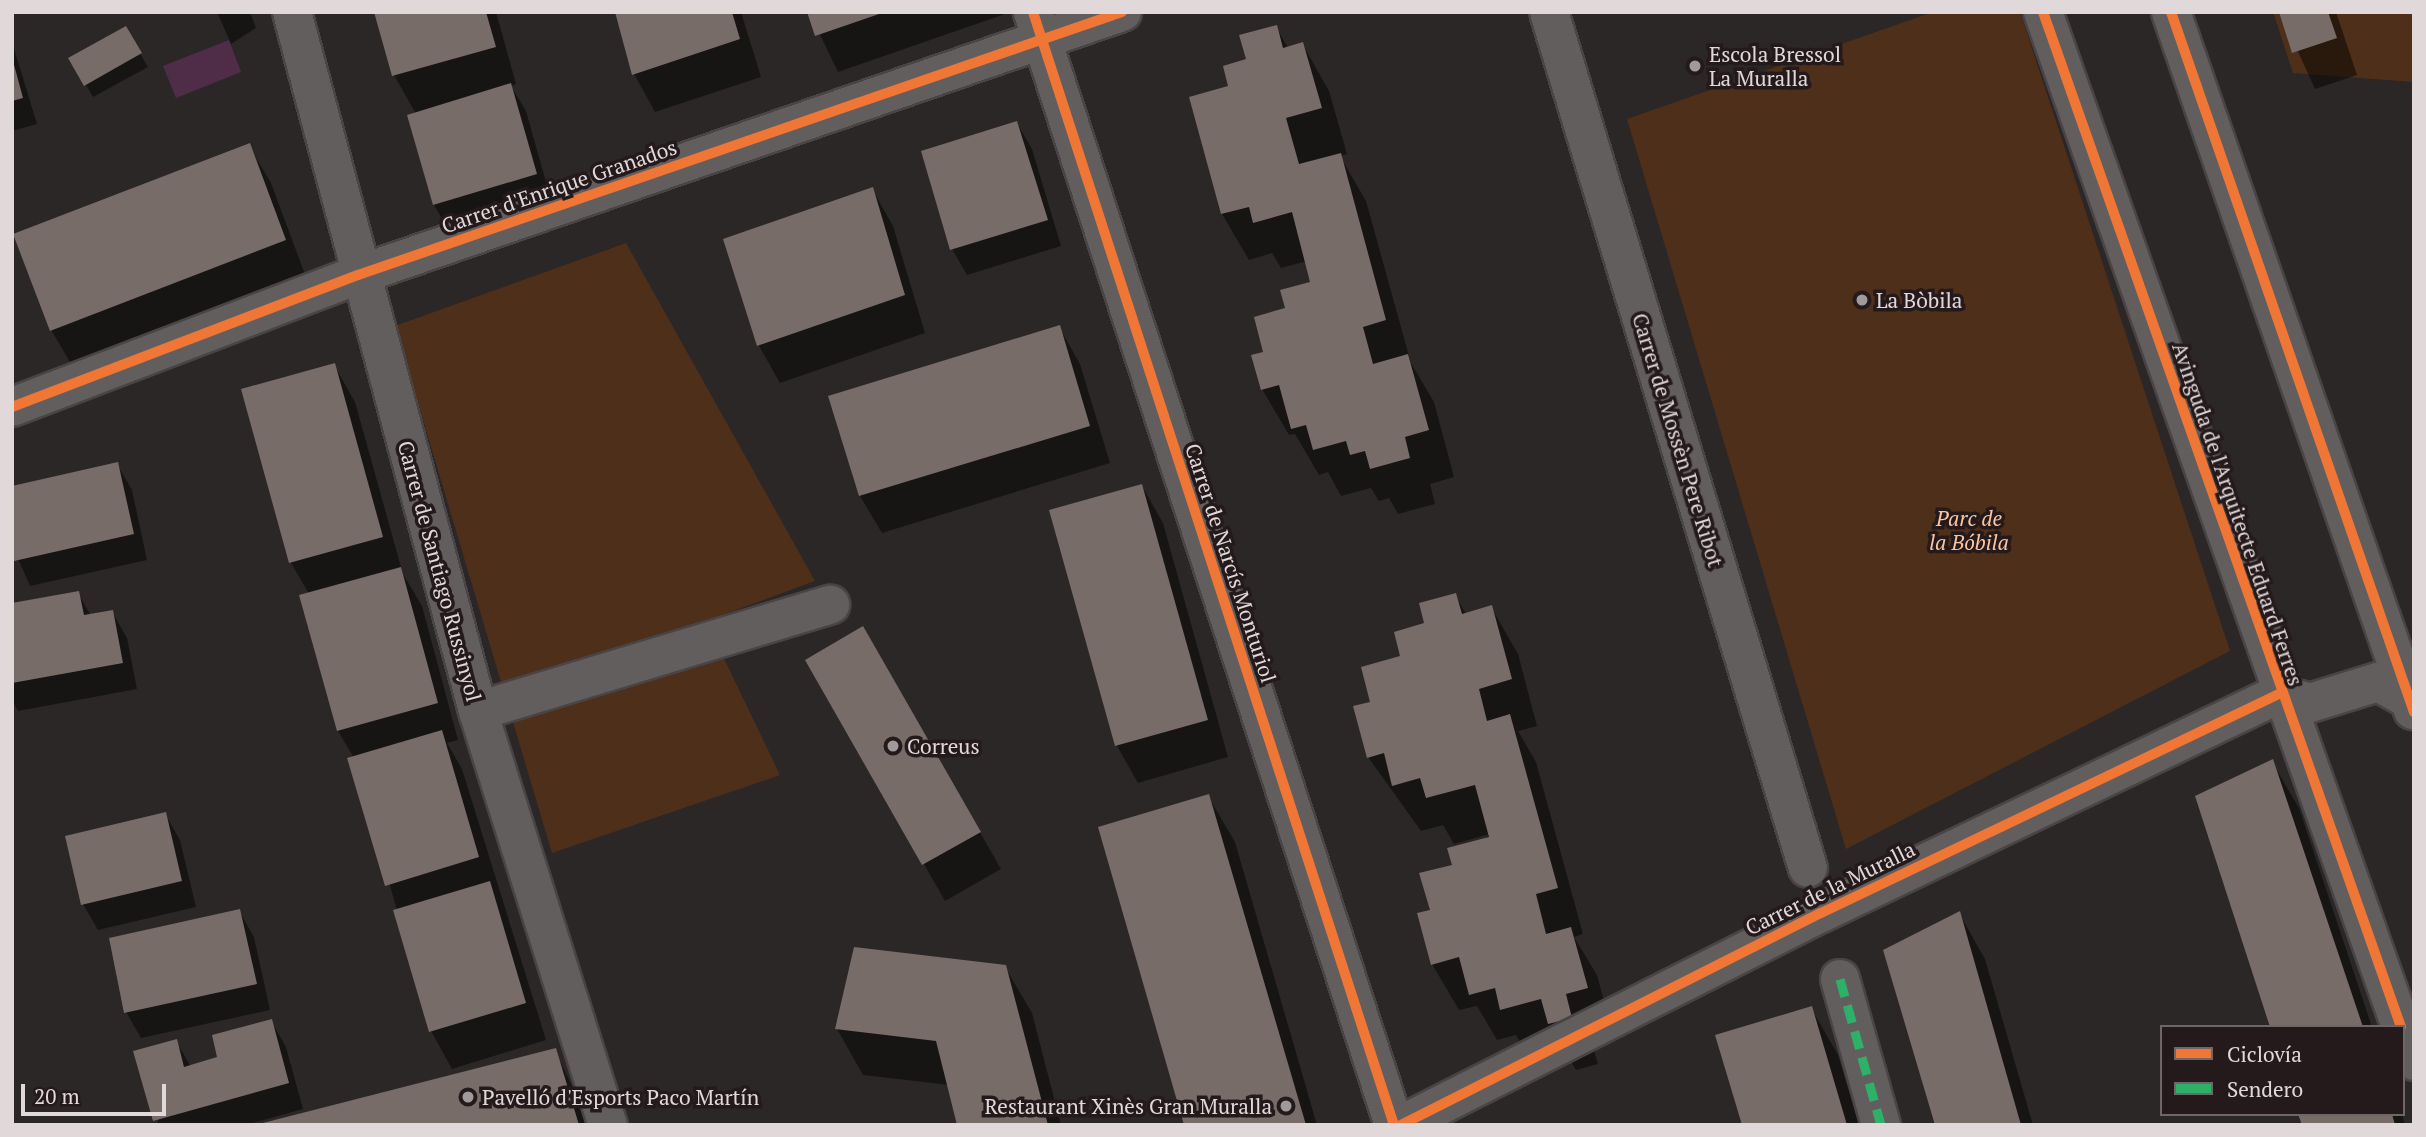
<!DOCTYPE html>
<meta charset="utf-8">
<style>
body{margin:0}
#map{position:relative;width:2426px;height:1137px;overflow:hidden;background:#2c2727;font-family:"PT Serif",serif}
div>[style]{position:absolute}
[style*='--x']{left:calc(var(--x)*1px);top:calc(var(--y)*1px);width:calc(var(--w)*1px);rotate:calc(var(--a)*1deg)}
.green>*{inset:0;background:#4e2f19}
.water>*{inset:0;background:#4f2d49}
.shadow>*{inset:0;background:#0007}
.building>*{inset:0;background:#786c69}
.roads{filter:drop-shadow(2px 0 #494445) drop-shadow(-2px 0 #494445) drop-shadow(0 2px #494445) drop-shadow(0 -2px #494445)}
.minor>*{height:38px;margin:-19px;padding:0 19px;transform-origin:19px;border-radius:19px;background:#635e5e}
.quiet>*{height:9px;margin-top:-4.5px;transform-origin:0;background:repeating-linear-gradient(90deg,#2db169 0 18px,transparent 0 27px)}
.cycleway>*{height:10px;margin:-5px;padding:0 5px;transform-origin:5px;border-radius:5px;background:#f07635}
.dots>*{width:19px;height:19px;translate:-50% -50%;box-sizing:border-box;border:4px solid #251a1b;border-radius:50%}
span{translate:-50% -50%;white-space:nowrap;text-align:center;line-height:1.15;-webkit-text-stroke:7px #251a1b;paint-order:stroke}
.poi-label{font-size:21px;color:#e0d8d9}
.left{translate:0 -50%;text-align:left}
.right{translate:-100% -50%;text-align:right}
.street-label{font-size:21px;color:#e0d8d9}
.park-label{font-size:21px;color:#fcc5a1;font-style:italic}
.frame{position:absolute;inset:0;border:14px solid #e0d8d9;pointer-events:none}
.legend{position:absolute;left:2160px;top:1025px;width:245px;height:91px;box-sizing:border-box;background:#251a1b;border:2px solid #706667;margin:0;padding:9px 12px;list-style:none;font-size:21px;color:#e0d8d9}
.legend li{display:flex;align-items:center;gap:14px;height:35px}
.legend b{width:35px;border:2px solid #706667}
.scale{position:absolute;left:21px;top:1084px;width:145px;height:32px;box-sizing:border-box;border:4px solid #e0d8d9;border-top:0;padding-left:9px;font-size:21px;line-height:24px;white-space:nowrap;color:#e0d8d9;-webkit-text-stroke:5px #251a1b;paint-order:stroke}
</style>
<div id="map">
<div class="green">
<i style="clip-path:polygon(1933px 12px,2020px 12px,2230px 651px,1846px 849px,1627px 119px)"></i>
<i style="clip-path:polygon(2273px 12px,2414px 12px,2414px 82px,2293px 73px)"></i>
<i style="clip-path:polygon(626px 243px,815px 581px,706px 621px,780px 775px,552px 853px,395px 326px)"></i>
</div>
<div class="water">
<i style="clip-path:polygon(229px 40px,241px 72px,176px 98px,163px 66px)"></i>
</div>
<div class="shadow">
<i style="clip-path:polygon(217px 12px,250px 12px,256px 28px,231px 44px)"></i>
<i style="clip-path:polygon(376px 12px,496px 12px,516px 84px,511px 86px,526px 111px,551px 200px,449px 231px,434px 205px,409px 116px,416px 114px,394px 75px)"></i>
<i style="clip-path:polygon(616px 12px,741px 12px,761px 77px,655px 112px,634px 74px)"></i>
<i style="clip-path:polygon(809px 12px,1007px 12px,1008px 13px,838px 72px)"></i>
<i style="clip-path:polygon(2280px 12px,2336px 12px,2357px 75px,2315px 89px)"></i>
<i style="clip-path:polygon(1276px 27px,1288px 48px,1303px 45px,1329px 91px,1347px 154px,1340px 156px,1366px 201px,1411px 363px,1434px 402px,1454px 477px,1430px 484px,1435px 504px,1398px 514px,1389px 498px,1379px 501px,1371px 488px,1341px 496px,1328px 472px,1319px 475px,1295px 434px,1289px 435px,1262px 389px,1265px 353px,1287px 310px,1312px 283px,1307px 261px,1281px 268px,1272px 253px,1249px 260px,1222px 214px,1230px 87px)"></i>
<i style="clip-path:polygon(125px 28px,148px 67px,93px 97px,71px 59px)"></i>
<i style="clip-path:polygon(12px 42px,37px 124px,12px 131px)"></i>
<i style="clip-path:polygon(1017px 123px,1032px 149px,1061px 246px,967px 275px,952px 249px)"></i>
<i style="clip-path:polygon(249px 146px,271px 183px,306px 277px,73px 367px,51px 330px)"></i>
<i style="clip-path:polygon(872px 189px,893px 226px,925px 333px,780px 383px,759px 346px,725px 240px)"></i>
<i style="clip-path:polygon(1059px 327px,1080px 364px,1110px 463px,882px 533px,860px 496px,830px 397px)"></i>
<i style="clip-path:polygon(334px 365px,355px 402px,403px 574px,422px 606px,458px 740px,447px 743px,462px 769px,546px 1040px,452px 1069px,431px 1031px,354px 758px,338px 731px,309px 594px,291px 563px,243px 390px)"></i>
<i style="clip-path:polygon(117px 464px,132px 490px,147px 560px,30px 586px,12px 545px,12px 487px)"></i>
<i style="clip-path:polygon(1142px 486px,1163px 523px,1228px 757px,1138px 783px,1117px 746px,1051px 511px)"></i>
<i style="clip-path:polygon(78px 593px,91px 616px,112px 612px,127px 638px,137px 689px,18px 711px,12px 700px,12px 640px)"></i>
<i style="clip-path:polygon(1455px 595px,1466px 614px,1491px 607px,1518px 654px,1537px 726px,1518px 731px,1536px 762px,1583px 934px,1574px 937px,1597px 975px,1613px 1034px,1591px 1040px,1598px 1064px,1576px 1070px,1562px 1046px,1528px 1056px,1516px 1035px,1497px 1040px,1477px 1006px,1459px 1010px,1432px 964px,1432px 911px,1454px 866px,1490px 834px,1454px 844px,1443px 825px,1421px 831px,1368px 757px,1372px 703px,1426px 624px)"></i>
<i style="clip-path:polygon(863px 628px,1001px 869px,945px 901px,808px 660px)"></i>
<i style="clip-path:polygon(2272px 762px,2299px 808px,2372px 1027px,2272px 1027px)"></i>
<i style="clip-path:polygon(1208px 796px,1235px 842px,1317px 1125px,1186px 1125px)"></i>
<i style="clip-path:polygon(165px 814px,180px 840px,196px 907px,98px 930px,83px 904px)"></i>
<i style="clip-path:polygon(239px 911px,254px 937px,270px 1010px,141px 1038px,126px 1012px)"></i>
<i style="clip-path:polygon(1959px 913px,1985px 959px,2033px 1125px,1936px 1125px)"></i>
<i style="clip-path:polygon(1005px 967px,1032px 1013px,1061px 1125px,959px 1125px,949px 1085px,863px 1075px,837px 1029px)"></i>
<i style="clip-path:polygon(1811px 1008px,1838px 1055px,1859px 1125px,1744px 1125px)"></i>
<i style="clip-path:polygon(271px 1021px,286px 1047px,303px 1109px,246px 1125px,157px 1125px,176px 1041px,191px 1067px,219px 1058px)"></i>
<i style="clip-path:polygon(555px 1050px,590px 1125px,262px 1125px)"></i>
<i style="clip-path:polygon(2300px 1114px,2402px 1114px,2405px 1125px,2303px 1125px)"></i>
</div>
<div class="building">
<i style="clip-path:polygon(374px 12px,486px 12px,496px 47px,392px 76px)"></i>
<i style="clip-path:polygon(615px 12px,732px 12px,740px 39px,632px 75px)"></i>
<i style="clip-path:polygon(807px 12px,882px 12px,882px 13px,815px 36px)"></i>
<i style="clip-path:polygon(2279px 12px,2328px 12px,2337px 38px,2292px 53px)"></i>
<i style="clip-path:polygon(1277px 25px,1283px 48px,1303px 42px,1322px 108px,1286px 118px,1299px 164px,1341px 153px,1386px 320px,1363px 327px,1373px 364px,1408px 354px,1429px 430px,1405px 437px,1410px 458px,1370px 469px,1365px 451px,1350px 455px,1346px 441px,1313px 450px,1306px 425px,1291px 429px,1279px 385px,1261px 390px,1251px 355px,1263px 352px,1254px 317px,1285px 308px,1280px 290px,1310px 282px,1292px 212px,1253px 223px,1249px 207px,1221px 214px,1189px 97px,1228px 86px,1223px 66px,1246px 59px,1239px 35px)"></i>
<i style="clip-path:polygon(126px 26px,142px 53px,84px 86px,68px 58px)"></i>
<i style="clip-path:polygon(13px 61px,23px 98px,12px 101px,12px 62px)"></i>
<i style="clip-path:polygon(511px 83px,537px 174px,433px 205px,407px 115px)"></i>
<i style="clip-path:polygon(1017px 121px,1048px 220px,950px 250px,921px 151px)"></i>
<i style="clip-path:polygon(250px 143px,286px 240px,50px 331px,13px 234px)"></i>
<i style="clip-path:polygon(873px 187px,905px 295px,757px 346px,723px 239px)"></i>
<i style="clip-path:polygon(1060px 325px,1090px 426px,859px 496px,828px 396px)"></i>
<i style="clip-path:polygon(335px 363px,383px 537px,289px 563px,241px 389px)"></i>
<i style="clip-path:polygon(118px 462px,134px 534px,14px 561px,12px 486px)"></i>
<i style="clip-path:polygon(1142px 484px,1208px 720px,1115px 746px,1049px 510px)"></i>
<i style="clip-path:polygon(401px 567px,438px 703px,337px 731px,299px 595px)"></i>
<i style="clip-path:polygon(79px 591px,84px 615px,113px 610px,123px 663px,12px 683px,12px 603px)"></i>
<i style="clip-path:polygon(1456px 593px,1462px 614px,1492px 605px,1512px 679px,1479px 689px,1487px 721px,1510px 714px,1558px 888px,1536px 894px,1546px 934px,1571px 927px,1588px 988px,1566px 994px,1572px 1018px,1548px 1024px,1541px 999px,1500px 1010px,1495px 988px,1469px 995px,1459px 957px,1431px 965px,1417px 913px,1430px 910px,1419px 873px,1452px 865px,1447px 848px,1489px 837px,1475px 785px,1426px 798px,1420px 778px,1392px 786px,1384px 753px,1367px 758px,1353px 706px,1370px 702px,1361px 667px,1400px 656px,1394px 632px,1424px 623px,1419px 603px)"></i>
<i style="clip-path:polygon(863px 626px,981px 832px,922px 865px,805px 660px)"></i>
<i style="clip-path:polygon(442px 730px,479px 857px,385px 886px,347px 758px)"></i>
<i style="clip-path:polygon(2273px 759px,2363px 1027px,2270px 1027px,2195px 796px)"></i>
<i style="clip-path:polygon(1209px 794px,1306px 1125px,1184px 1125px,1098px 827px)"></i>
<i style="clip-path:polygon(166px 812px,182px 881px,81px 905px,65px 836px)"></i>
<i style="clip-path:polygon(490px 881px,526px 1003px,429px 1032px,393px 910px)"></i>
<i style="clip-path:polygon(240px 909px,257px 984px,124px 1013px,109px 938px)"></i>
<i style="clip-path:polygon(1960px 911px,2021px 1125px,1935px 1125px,1883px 950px)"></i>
<i style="clip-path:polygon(854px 947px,1006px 965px,1048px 1125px,957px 1125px,936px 1041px,835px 1029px)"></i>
<i style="clip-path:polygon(1812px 1006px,1847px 1125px,1742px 1125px,1715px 1035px)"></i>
<i style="clip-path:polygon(272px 1019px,289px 1083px,153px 1121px,133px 1051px,177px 1039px,184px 1067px,217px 1057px,212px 1035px)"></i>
<i style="clip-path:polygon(556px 1048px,579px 1125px,259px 1125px,259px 1124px)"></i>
<i style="clip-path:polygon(2298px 1114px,2392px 1114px,2395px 1125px,2302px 1125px)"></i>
</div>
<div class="roads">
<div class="minor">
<i style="--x:292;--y:12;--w:723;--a:75.1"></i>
<i style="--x:478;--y:711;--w:434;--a:72.6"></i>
<i style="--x:1033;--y:12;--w:1170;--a:72.03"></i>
<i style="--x:1549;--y:12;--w:894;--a:73.17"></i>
<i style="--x:2043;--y:12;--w:1076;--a:70.57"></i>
<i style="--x:2171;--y:12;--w:739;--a:70.88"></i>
<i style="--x:12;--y:407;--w:370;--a:-20.9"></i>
<i style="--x:358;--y:275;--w:808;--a:-19"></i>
<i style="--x:478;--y:711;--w:368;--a:-16.8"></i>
<i style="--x:1840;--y:979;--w:152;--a:74.3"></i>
<i style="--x:2403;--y:1032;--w:31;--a:69"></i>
<i style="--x:1401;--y:1125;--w:470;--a:-26.8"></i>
<i style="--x:1821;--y:913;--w:508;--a:-25.56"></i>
<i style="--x:2279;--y:694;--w:32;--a:16"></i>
<i style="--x:2310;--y:703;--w:71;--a:-17.2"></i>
<i style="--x:2378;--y:682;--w:41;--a:29.1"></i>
</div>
</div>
<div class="quiet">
<i style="--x:1840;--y:979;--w:152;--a:74.3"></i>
</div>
<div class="cycleway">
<i style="--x:1033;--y:12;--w:1170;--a:72.03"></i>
<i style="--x:2043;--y:12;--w:1076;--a:70.57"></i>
<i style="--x:2171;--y:12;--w:741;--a:70.86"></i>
<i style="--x:12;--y:407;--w:370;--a:-20.9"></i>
<i style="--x:358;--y:275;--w:808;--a:-19"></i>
<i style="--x:1401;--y:1125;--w:470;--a:-26.8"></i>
<i style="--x:1821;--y:913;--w:508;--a:-25.56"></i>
</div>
<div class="dots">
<i style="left:1695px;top:66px;background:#a19a9b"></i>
<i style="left:1862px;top:300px;background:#a19a9b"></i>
<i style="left:893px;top:746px;background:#a19a9b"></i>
<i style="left:468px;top:1097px;background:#a19a9b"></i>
<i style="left:1286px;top:1106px;background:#a19a9b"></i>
</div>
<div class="poi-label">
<span class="left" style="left:1709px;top:66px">Escola Bressol<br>La Muralla</span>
<span class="left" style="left:1876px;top:300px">La Bòbila</span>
<span class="left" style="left:907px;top:746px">Correus</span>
<span class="left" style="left:482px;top:1097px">Pavelló d'Esports Paco Martín</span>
<span class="right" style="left:1272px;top:1106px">Restaurant Xinès Gran Muralla</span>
</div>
<div class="street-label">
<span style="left:559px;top:186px;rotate:-19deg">Carrer d'Enrique Granados</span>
<span style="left:1678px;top:440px;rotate:73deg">Carrer de Mossèn Pere Ribot</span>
<span style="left:2238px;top:514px;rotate:71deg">Avinguda de l'Arquitecte Eduard Ferres</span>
<span style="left:1231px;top:563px;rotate:72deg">Carrer de Narcís Monturiol</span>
<span style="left:440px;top:571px;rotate:75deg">Carrer de Santiago Russinyol</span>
<span style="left:1830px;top:888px;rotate:-26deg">Carrer de la Muralla</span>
</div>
<div class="park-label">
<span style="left:1969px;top:530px">Parc de<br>la Bóbila</span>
</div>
<div class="frame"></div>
<ul class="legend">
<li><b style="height:9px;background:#f07635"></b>Ciclovía</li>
<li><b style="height:9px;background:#2db169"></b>Sendero</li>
</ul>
<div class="scale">20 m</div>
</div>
